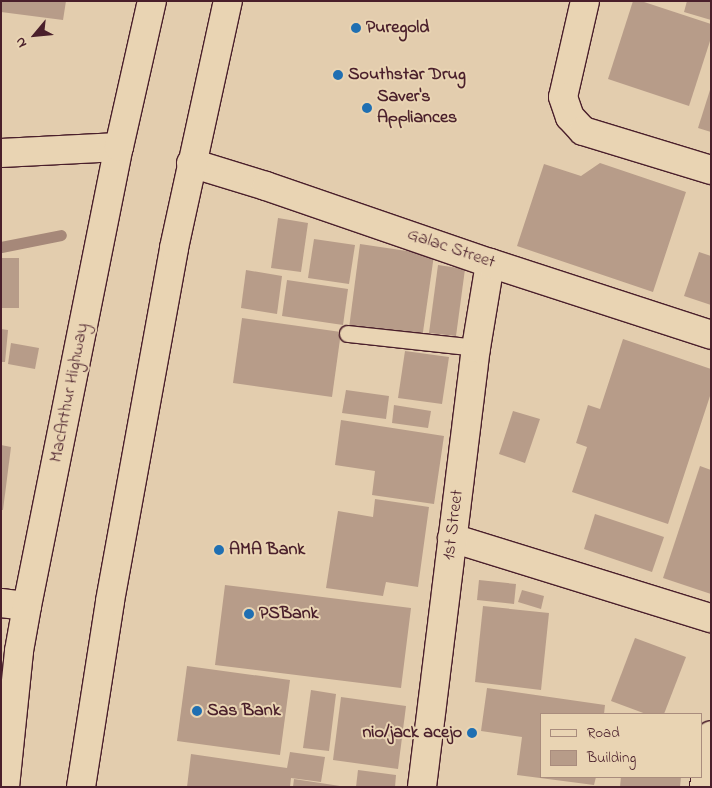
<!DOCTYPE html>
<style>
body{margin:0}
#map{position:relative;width:712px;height:788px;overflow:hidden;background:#e3cdae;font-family:"Indie Flower",sans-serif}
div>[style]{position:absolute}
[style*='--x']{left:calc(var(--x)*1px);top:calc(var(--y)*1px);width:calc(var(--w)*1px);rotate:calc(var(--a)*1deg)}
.stream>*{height:11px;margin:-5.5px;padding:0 5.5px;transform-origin:5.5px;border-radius:5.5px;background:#a68879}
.building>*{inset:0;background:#b79c89}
.roads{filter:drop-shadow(1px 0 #4a1f2b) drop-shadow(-1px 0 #4a1f2b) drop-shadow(0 1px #4a1f2b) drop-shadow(0 -1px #4a1f2b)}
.lane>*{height:16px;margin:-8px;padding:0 8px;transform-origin:8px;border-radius:8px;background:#e9d4b3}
.street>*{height:28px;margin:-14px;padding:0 14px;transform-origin:14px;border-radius:14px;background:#e9d4b3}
.secondary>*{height:28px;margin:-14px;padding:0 14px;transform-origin:14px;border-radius:14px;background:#e9d4b3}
.highway>*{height:28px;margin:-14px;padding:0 14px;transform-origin:14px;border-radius:14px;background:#e9d4b3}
.dots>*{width:14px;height:14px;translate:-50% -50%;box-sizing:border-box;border:2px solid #e9d4b3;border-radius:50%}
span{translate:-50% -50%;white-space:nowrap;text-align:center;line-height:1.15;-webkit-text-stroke:4px #e9d4b3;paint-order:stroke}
.poi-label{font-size:18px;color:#4a1f2b;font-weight:700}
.left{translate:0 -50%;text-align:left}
.right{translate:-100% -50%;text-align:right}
.street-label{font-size:18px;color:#4a1f2b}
.frame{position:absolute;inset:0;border:2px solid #4a1f2b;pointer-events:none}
.legend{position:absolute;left:540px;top:713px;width:162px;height:65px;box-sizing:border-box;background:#e9d4b3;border:1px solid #a98c7d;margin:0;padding:6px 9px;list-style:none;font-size:15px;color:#4a1f2b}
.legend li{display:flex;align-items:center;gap:10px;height:25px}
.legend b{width:25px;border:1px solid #a98c7d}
.north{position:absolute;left:10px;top:10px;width:50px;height:50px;-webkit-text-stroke:4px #e9d4b3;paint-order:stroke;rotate:242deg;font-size:14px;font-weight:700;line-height:20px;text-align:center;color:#4a1f2b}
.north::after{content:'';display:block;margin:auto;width:18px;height:22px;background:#4a1f2b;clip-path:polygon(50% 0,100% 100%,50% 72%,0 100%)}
</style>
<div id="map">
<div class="stream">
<i style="--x:1;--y:247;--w:61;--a:-11.3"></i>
</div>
<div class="building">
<i style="clip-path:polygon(1px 1px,66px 1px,63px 20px,1px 12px)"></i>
<i style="clip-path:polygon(633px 1px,641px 1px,711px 24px,711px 38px,689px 106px,608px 79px)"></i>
<i style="clip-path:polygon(687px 1px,711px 1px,711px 20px,684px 12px)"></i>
<i style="clip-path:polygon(710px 90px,711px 90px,711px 132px,698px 128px)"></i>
<i style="clip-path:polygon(600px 163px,686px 192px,653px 292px,517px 246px,544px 164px,581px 176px)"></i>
<i style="clip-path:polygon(278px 218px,308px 223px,301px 272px,271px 268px)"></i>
<i style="clip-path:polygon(314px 239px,355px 245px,349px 284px,308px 278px)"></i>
<i style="clip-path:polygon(360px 244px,434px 255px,422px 339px,349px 328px)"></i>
<i style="clip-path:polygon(699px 252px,711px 256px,711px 305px,684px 296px)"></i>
<i style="clip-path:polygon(1px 258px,19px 258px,19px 308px,1px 308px)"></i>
<i style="clip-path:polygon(438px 265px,465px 269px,456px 336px,429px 333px)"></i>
<i style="clip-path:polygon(246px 270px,282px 276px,277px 314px,241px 308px)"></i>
<i style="clip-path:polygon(287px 280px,348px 289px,343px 325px,282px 316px)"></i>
<i style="clip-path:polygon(242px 318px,341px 332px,332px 397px,233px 383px)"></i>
<i style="clip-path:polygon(1px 329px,8px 330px,5px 362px,1px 362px)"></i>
<i style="clip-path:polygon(623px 339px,711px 369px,711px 393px,668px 524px,572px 492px,587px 447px,576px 443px,588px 405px,600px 409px)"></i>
<i style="clip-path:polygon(11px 343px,39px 348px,35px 369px,8px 364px)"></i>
<i style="clip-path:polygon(405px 351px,449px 357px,442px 404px,398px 398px)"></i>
<i style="clip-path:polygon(346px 390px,389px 396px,386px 419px,342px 413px)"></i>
<i style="clip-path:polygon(394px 405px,431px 411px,428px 428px,392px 423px)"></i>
<i style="clip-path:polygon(513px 411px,540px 419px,525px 463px,499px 454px)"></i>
<i style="clip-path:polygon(341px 420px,444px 436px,434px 504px,372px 495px,375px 471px,335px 465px)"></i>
<i style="clip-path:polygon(1px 445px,11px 447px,3px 510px,1px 510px)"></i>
<i style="clip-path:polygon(700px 466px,711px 470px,711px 594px,663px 578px)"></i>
<i style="clip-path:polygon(375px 499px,429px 507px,418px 587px,386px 582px,383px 596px,326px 588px,338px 511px,373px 517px)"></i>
<i style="clip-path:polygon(595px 514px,664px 537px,652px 572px,584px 549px)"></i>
<i style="clip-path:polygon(479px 580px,516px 584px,514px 604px,477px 600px)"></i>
<i style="clip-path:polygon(225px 585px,411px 608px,401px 688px,215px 665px)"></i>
<i style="clip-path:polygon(522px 590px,544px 596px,541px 609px,518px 602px)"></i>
<i style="clip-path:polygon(483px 606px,549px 613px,541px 690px,475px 682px)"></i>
<i style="clip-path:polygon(635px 638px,686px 657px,664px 714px,646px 714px,611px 701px)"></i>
<i style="clip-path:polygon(187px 666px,290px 680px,280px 755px,177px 741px)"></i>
<i style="clip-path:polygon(487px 688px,605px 705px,604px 714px,541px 714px,541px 777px,596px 777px,594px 785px,517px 775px,522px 737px,481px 731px)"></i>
<i style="clip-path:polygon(311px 690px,336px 694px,329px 751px,303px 748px)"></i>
<i style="clip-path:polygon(341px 697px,406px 706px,398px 769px,333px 760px)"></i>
<i style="clip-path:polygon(290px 752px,325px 757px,321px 782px,291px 778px,290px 787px,187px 787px,191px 754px,287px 768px)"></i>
<i style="clip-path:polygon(358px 770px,396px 775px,395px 787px,356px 787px)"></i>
<i style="clip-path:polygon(621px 777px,681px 777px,680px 787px,620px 787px)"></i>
<i style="clip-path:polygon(294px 779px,340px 786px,340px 787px,293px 787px)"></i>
</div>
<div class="roads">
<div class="lane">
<i style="--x:348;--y:334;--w:129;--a:6.2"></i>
</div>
<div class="street">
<i style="--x:585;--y:1;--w:98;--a:102.9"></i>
<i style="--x:563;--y:97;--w:21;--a:71"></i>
<i style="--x:570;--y:117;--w:19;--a:47"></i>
<i style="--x:583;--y:131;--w:134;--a:16.9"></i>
<i style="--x:452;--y:538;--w:271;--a:17.2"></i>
<i style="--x:1;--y:603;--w:26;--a:7"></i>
<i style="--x:422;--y:787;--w:442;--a:-83"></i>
<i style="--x:476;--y:348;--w:86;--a:-80.6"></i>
<i style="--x:704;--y:787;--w:52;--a:-82.3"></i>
</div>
<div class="secondary">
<i style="--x:1;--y:153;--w:118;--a:-2.9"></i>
<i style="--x:191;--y:163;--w:78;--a:17"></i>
<i style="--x:266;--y:186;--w:237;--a:19"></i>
<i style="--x:490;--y:263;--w:232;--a:18"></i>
</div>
<div class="highway">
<i style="--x:5;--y:787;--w:137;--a:-84.1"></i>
<i style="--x:19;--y:651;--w:46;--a:-79.9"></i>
<i style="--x:27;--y:606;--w:468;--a:-78.7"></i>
<i style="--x:119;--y:147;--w:150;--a:-77.3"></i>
<i style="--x:81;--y:787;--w:188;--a:-81.1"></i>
<i style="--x:110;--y:601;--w:359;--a:-79.7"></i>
<i style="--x:174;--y:248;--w:253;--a:-77.7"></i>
</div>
</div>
<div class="dots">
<i style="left:356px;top:28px;background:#1f6fb2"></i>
<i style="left:338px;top:75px;background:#1f6fb2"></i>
<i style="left:367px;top:108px;background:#1f6fb2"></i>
<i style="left:219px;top:550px;background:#1f6fb2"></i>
<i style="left:249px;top:614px;background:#1f6fb2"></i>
<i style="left:197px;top:711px;background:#1f6fb2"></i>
<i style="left:472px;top:733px;background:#1f6fb2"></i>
</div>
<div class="poi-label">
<span class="left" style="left:366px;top:28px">Puregold</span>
<span class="left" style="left:348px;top:75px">Southstar Drug</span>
<span class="left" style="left:377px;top:108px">Saver's<br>Appliances</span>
<span class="left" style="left:229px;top:550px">AMA Bank</span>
<span class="left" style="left:259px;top:614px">PSBank</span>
<span class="left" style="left:207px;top:711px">Sas Bank</span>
<span class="right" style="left:462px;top:733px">nio/jack acejo</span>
</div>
<div class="street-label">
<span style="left:451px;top:249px;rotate:19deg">Galac Street</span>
<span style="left:70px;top:393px;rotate:-79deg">MacArthur Highway</span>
<span style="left:454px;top:525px;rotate:-83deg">1st Street</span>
</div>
<div class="frame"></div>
<ul class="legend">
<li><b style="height:6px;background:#e9d4b3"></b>Road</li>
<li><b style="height:14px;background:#b79c89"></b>Building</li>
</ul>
<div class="north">N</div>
</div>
